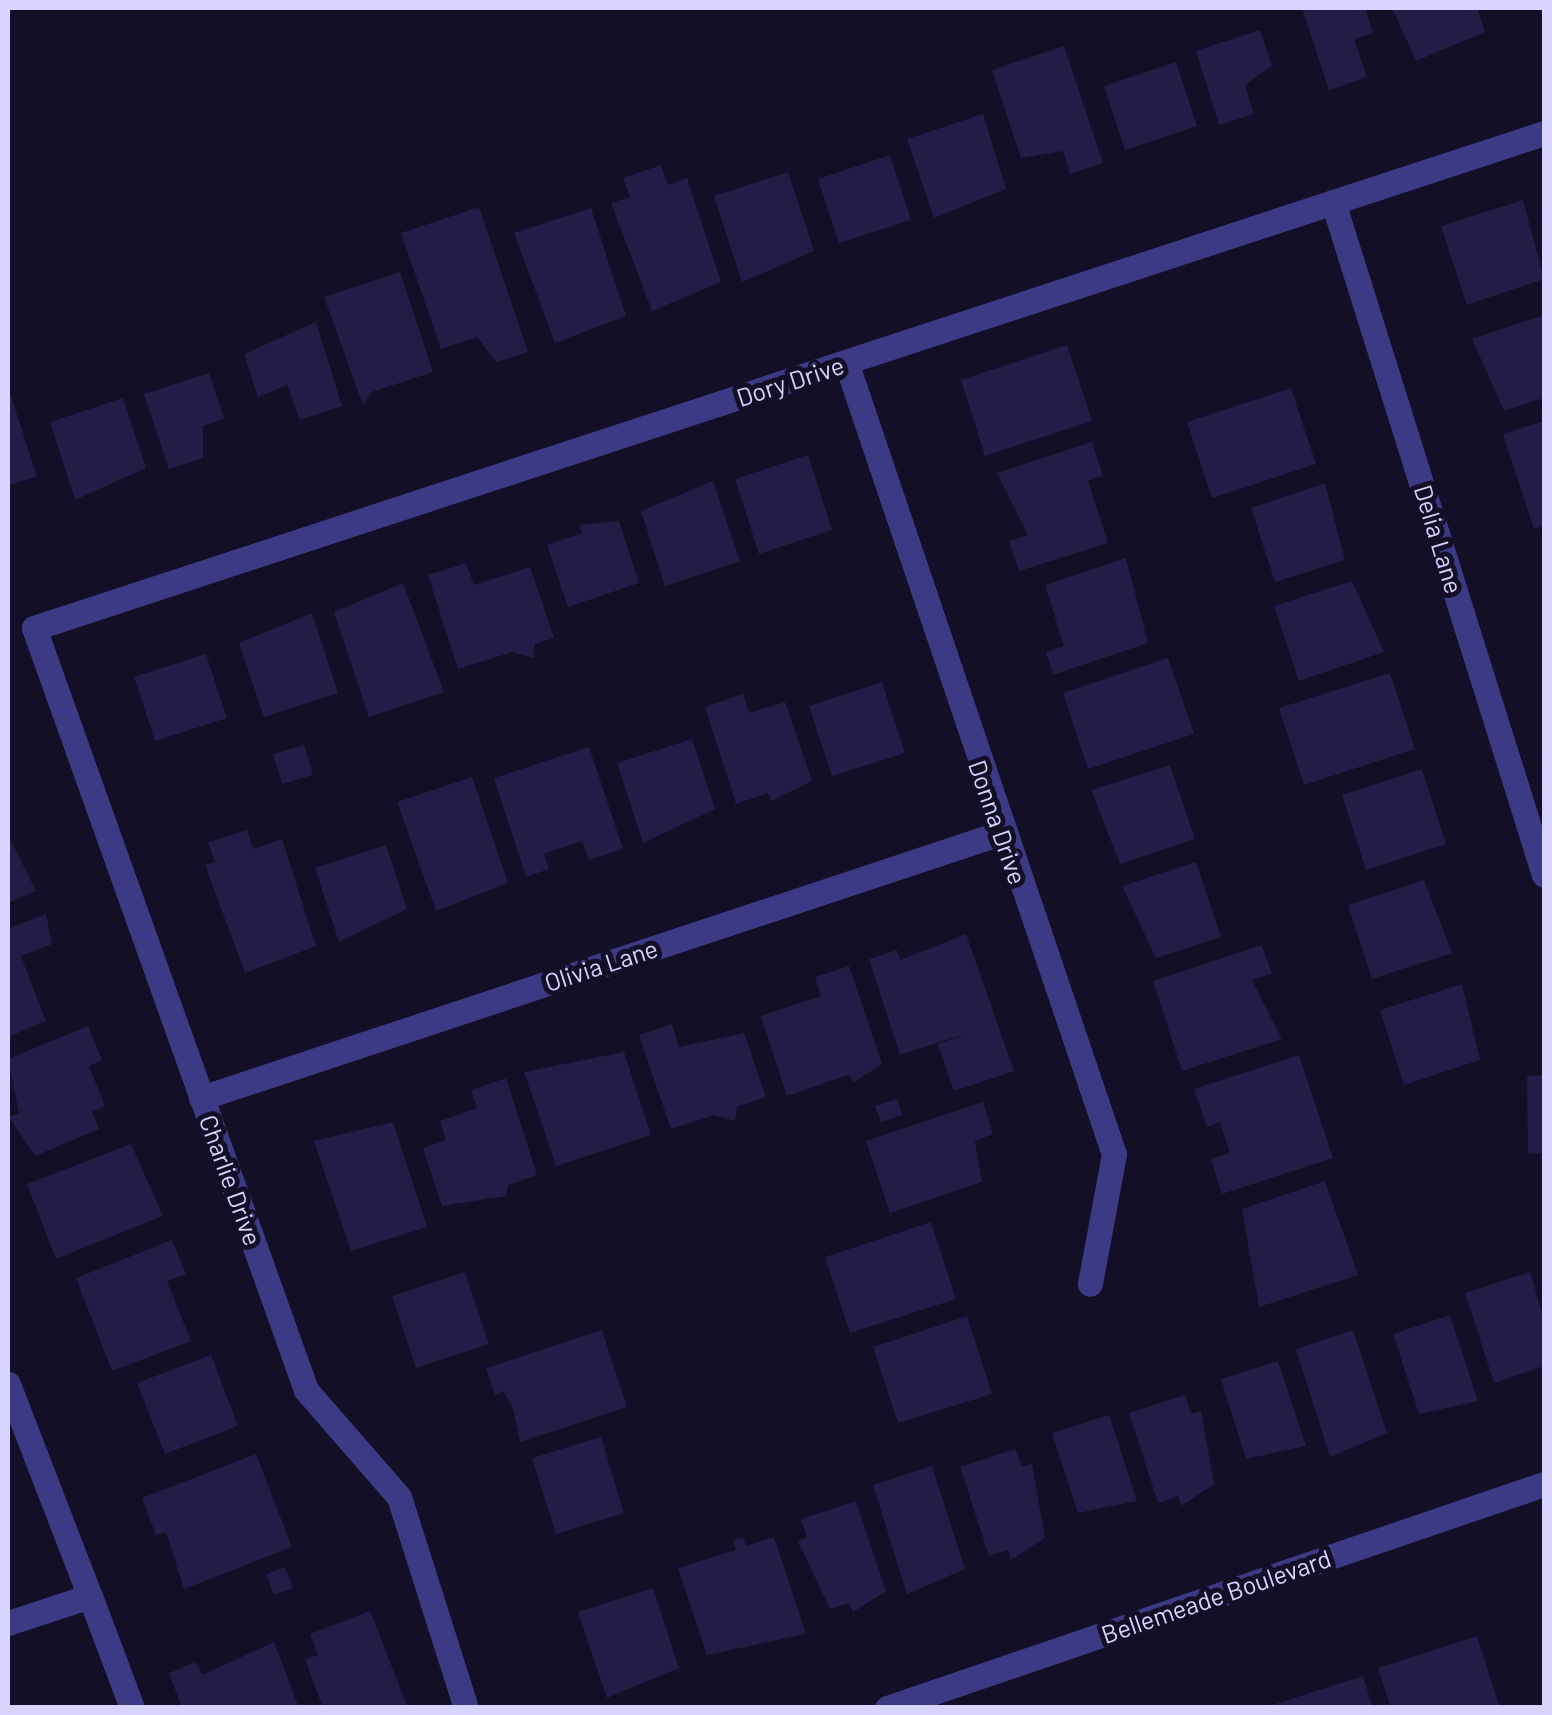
<!DOCTYPE html>
<style>
body{margin:0}
#map{position:relative;width:1552px;height:1715px;overflow:hidden;background:#130f26;font-family:Barlow,sans-serif}
div>[style]{position:absolute}
[style*='--x']{left:calc(var(--x)*1px);top:calc(var(--y)*1px);width:calc(var(--w)*1px);rotate:calc(var(--a)*1deg)}
.building>*{inset:0;background:#241b47}
.minor>*{height:25px;margin:-12.5px;padding:0 12.5px;transform-origin:12.5px;border-radius:12.5px;background:#3d3a85}
span{translate:-50% -50%;white-space:nowrap;text-align:center;line-height:1.15;-webkit-text-stroke:10px #130f26;paint-order:stroke}
.street-label{font-size:25px;color:#d9d4ff}
.frame{position:absolute;inset:0;border:10px solid #d9d4ff;pointer-events:none}
</style>
<div id="map">
<div class="building">
<i style="clip-path:polygon(1302px 8px,1365px 8px,1373px 33px,1354px 39px,1367px 77px,1329px 90px)"></i>
<i style="clip-path:polygon(1392px 8px,1477px 8px,1485px 32px,1416px 61px)"></i>
<i style="clip-path:polygon(1260px 30px,1272px 66px,1245px 85px,1254px 114px,1219px 125px,1196px 51px)"></i>
<i style="clip-path:polygon(1064px 46px,1103px 163px,1070px 174px,1063px 151px,1021px 158px,992px 70px)"></i>
<i style="clip-path:polygon(1176px 62px,1197px 126px,1125px 150px,1104px 86px)"></i>
<i style="clip-path:polygon(983px 114px,1006px 189px,934px 218px,907px 139px)"></i>
<i style="clip-path:polygon(890px 155px,911px 220px,839px 243px,818px 179px)"></i>
<i style="clip-path:polygon(661px 165px,668px 185px,687px 178px,721px 282px,652px 311px,611px 203px,630px 197px,623px 178px)"></i>
<i style="clip-path:polygon(788px 172px,814px 251px,742px 282px,714px 196px)"></i>
<i style="clip-path:polygon(1523px 200px,1544px 279px,1467px 305px,1441px 226px)"></i>
<i style="clip-path:polygon(479px 207px,528px 352px,496px 362px,477px 337px,441px 349px,401px 233px)"></i>
<i style="clip-path:polygon(591px 208px,626px 316px,555px 343px,514px 233px)"></i>
<i style="clip-path:polygon(400px 272px,433px 372px,372px 392px,363px 405px,324px 297px)"></i>
<i style="clip-path:polygon(1544px 315px,1544px 398px,1504px 411px,1472px 339px)"></i>
<i style="clip-path:polygon(316px 322px,342px 406px,300px 420px,287px 385px,258px 397px,244px 354px)"></i>
<i style="clip-path:polygon(1067px 345px,1092px 421px,985px 456px,961px 380px)"></i>
<i style="clip-path:polygon(209px 373px,224px 419px,203px 426px,203px 458px,169px 469px,144px 394px)"></i>
<i style="clip-path:polygon(8px 387px,37px 476px,8px 486px)"></i>
<i style="clip-path:polygon(1291px 388px,1316px 464px,1212px 498px,1187px 422px)"></i>
<i style="clip-path:polygon(123px 398px,146px 468px,75px 500px,50px 422px)"></i>
<i style="clip-path:polygon(1544px 421px,1544px 526px,1534px 529px,1503px 434px)"></i>
<i style="clip-path:polygon(1092px 442px,1103px 476px,1088px 481px,1108px 543px,1019px 571px,1009px 541px,1028px 535px,997px 473px)"></i>
<i style="clip-path:polygon(808px 455px,832px 530px,759px 554px,735px 479px)"></i>
<i style="clip-path:polygon(713px 481px,740px 561px,665px 586px,641px 511px)"></i>
<i style="clip-path:polygon(1325px 483px,1345px 560px,1275px 582px,1251px 508px)"></i>
<i style="clip-path:polygon(619px 521px,639px 583px,568px 607px,547px 545px,582px 533px,579px 525px)"></i>
<i style="clip-path:polygon(1126px 558px,1148px 643px,1053px 675px,1046px 652px,1064px 646px,1045px 585px)"></i>
<i style="clip-path:polygon(466px 563px,474px 585px,530px 567px,554px 638px,535px 644px,533px 658px,512px 652px,458px 669px,428px 575px)"></i>
<i style="clip-path:polygon(1352px 581px,1384px 652px,1299px 681px,1274px 606px)"></i>
<i style="clip-path:polygon(403px 583px,444px 692px,369px 717px,334px 612px)"></i>
<i style="clip-path:polygon(312px 613px,338px 693px,264px 717px,239px 643px)"></i>
<i style="clip-path:polygon(206px 654px,227px 718px,155px 741px,134px 677px)"></i>
<i style="clip-path:polygon(1168px 658px,1194px 734px,1088px 769px,1063px 693px)"></i>
<i style="clip-path:polygon(1390px 673px,1415px 749px,1304px 785px,1279px 708px)"></i>
<i style="clip-path:polygon(882px 682px,905px 753px,832px 776px,809px 706px)"></i>
<i style="clip-path:polygon(743px 694px,749px 713px,785px 702px,812px 781px,771px 801px,768px 793px,736px 804px,705px 707px)"></i>
<i style="clip-path:polygon(692px 739px,715px 809px,643px 843px,617px 763px)"></i>
<i style="clip-path:polygon(304px 745px,313px 775px,282px 784px,273px 754px)"></i>
<i style="clip-path:polygon(589px 747px,623px 849px,589px 860px,582px 841px,544px 854px,549px 869px,526px 877px,494px 778px)"></i>
<i style="clip-path:polygon(1170px 765px,1195px 839px,1120px 864px,1091px 790px)"></i>
<i style="clip-path:polygon(1422px 769px,1446px 844px,1366px 870px,1342px 795px)"></i>
<i style="clip-path:polygon(472px 777px,508px 883px,436px 911px,397px 802px)"></i>
<i style="clip-path:polygon(247px 830px,253px 849px,282px 839px,316px 946px,245px 973px,205px 865px,215px 862px,208px 842px)"></i>
<i style="clip-path:polygon(8px 835px,36px 891px,8px 903px)"></i>
<i style="clip-path:polygon(386px 845px,407px 909px,339px 942px,315px 868px)"></i>
<i style="clip-path:polygon(1196px 862px,1221px 937px,1156px 958px,1122px 886px)"></i>
<i style="clip-path:polygon(1424px 880px,1452px 953px,1372px 979px,1348px 905px)"></i>
<i style="clip-path:polygon(46px 914px,52px 944px,21px 956px,46px 1021px,8px 1037px,8px 929px)"></i>
<i style="clip-path:polygon(966px 934px,1014px 1071px,954px 1091px,938px 1044px,977px 1030px,900px 1055px,869px 959px,897px 950px,900px 960px)"></i>
<i style="clip-path:polygon(1262px 945px,1272px 974px,1252px 980px,1282px 1039px,1182px 1071px,1153px 981px)"></i>
<i style="clip-path:polygon(849px 966px,882px 1064px,854px 1082px,848px 1075px,787px 1096px,761px 1016px,821px 996px,815px 977px)"></i>
<i style="clip-path:polygon(1462px 984px,1480px 1060px,1404px 1085px,1380px 1010px)"></i>
<i style="clip-path:polygon(672px 1024px,679px 1047px,744px 1033px,766px 1097px,737px 1107px,735px 1121px,714px 1115px,671px 1129px,639px 1035px)"></i>
<i style="clip-path:polygon(88px 1026px,102px 1060px,89px 1066px,105px 1106px,92px 1112px,99px 1129px,35px 1156px,9px 1117px,19px 1113px,8px 1059px)"></i>
<i style="clip-path:polygon(624px 1052px,651px 1135px,556px 1166px,524px 1072px)"></i>
<i style="clip-path:polygon(1299px 1055px,1333px 1158px,1222px 1194px,1211px 1159px,1230px 1153px,1220px 1122px,1207px 1127px,1194px 1089px)"></i>
<i style="clip-path:polygon(1544px 1075px,1544px 1153px,1528px 1154px,1527px 1076px)"></i>
<i style="clip-path:polygon(506px 1078px,537px 1175px,508px 1185px,506px 1196px,442px 1206px,423px 1148px,446px 1140px,440px 1121px,477px 1108px,471px 1090px)"></i>
<i style="clip-path:polygon(897px 1099px,902px 1115px,881px 1122px,875px 1106px)"></i>
<i style="clip-path:polygon(983px 1102px,993px 1134px,975px 1141px,982px 1182px,890px 1213px,866px 1141px)"></i>
<i style="clip-path:polygon(393px 1122px,427px 1227px,351px 1251px,314px 1141px)"></i>
<i style="clip-path:polygon(131px 1144px,163px 1216px,56px 1259px,27px 1184px)"></i>
<i style="clip-path:polygon(1325px 1181px,1358px 1275px,1259px 1307px,1242px 1209px)"></i>
<i style="clip-path:polygon(931px 1222px,956px 1299px,850px 1333px,825px 1257px)"></i>
<i style="clip-path:polygon(172px 1240px,186px 1274px,167px 1281px,191px 1341px,112px 1371px,76px 1278px)"></i>
<i style="clip-path:polygon(465px 1272px,489px 1344px,416px 1368px,392px 1296px)"></i>
<i style="clip-path:polygon(1530px 1272px,1544px 1319px,1544px 1366px,1494px 1383px,1465px 1293px)"></i>
<i style="clip-path:polygon(1450px 1315px,1478px 1401px,1419px 1414px,1393px 1334px)"></i>
<i style="clip-path:polygon(967px 1316px,992px 1394px,898px 1423px,873px 1347px)"></i>
<i style="clip-path:polygon(602px 1330px,627px 1407px,520px 1442px,513px 1408px,503px 1391px,495px 1395px,486px 1368px)"></i>
<i style="clip-path:polygon(1353px 1330px,1387px 1433px,1330px 1457px,1296px 1349px)"></i>
<i style="clip-path:polygon(211px 1355px,238px 1426px,165px 1454px,137px 1383px)"></i>
<i style="clip-path:polygon(1278px 1361px,1306px 1446px,1246px 1459px,1221px 1379px)"></i>
<i style="clip-path:polygon(1185px 1395px,1191px 1414px,1201px 1411px,1214px 1484px,1181px 1506px,1178px 1496px,1158px 1503px,1129px 1413px)"></i>
<i style="clip-path:polygon(1109px 1415px,1137px 1501px,1078px 1513px,1052px 1433px)"></i>
<i style="clip-path:polygon(601px 1437px,624px 1513px,556px 1534px,532px 1458px)"></i>
<i style="clip-path:polygon(1015px 1449px,1022px 1467px,1032px 1464px,1045px 1538px,1011px 1560px,1008px 1550px,989px 1556px,960px 1467px)"></i>
<i style="clip-path:polygon(256px 1454px,292px 1547px,184px 1589px,166px 1532px,156px 1535px,142px 1498px)"></i>
<i style="clip-path:polygon(932px 1466px,965px 1569px,907px 1594px,873px 1485px)"></i>
<i style="clip-path:polygon(856px 1501px,886px 1591px,853px 1612px,849px 1603px,830px 1609px,798px 1541px,807px 1538px,801px 1519px)"></i>
<i style="clip-path:polygon(743px 1537px,746px 1546px,774px 1537px,806px 1634px,707px 1655px,678px 1568px,736px 1550px,733px 1540px)"></i>
<i style="clip-path:polygon(285px 1567px,293px 1588px,274px 1595px,266px 1574px)"></i>
<i style="clip-path:polygon(653px 1588px,679px 1668px,607px 1698px,578px 1612px)"></i>
<i style="clip-path:polygon(370px 1611px,408px 1708px,323px 1708px,305px 1659px,318px 1655px,310px 1634px)"></i>
<i style="clip-path:polygon(1477px 1636px,1500px 1708px,1391px 1708px,1378px 1668px)"></i>
<i style="clip-path:polygon(274px 1642px,299px 1708px,182px 1708px,169px 1673px,196px 1662px,202px 1675px)"></i>
<i style="clip-path:polygon(1363px 1676px,1373px 1708px,1266px 1708px,1266px 1707px)"></i>
</div>
<div class="minor">
<i style="--x:1333;--y:202;--w:705;--a:72.59"></i>
<i style="--x:846;--y:362;--w:836;--a:71.31"></i>
<i style="--x:1114;--y:1154;--w:132;--a:100.5"></i>
<i style="--x:201;--y:1098;--w:843;--a:-18.33"></i>
<i style="--x:8;--y:1384;--w:227;--a:68.9"></i>
<i style="--x:8;--y:1623;--w:86;--a:-18.2"></i>
<i style="--x:90;--y:1596;--w:120;--a:69.4"></i>
<i style="--x:466;--y:1708;--w:221;--a:-107.6"></i>
<i style="--x:399;--y:1497;--w:142;--a:-131"></i>
<i style="--x:306;--y:1390;--w:809;--a:-109.64"></i>
<i style="--x:34;--y:628;--w:1589;--a:-18.15"></i>
<i style="--x:887;--y:1708;--w:694;--a:-18.83"></i>
</div>
<div class="street-label">
<span style="left:790px;top:381px;rotate:-18deg">Dory Drive</span>
<span style="left:1439px;top:539px;rotate:73deg">Delia Lane</span>
<span style="left:998px;top:822px;rotate:71deg">Donna Drive</span>
<span style="left:601px;top:965px;rotate:-18deg">Olivia Lane</span>
<span style="left:231px;top:1180px;rotate:70deg">Charlie Drive</span>
<span style="left:1216px;top:1596px;rotate:-19deg">Bellemeade Boulevard</span>
</div>
<div class="frame"></div>
</div>
